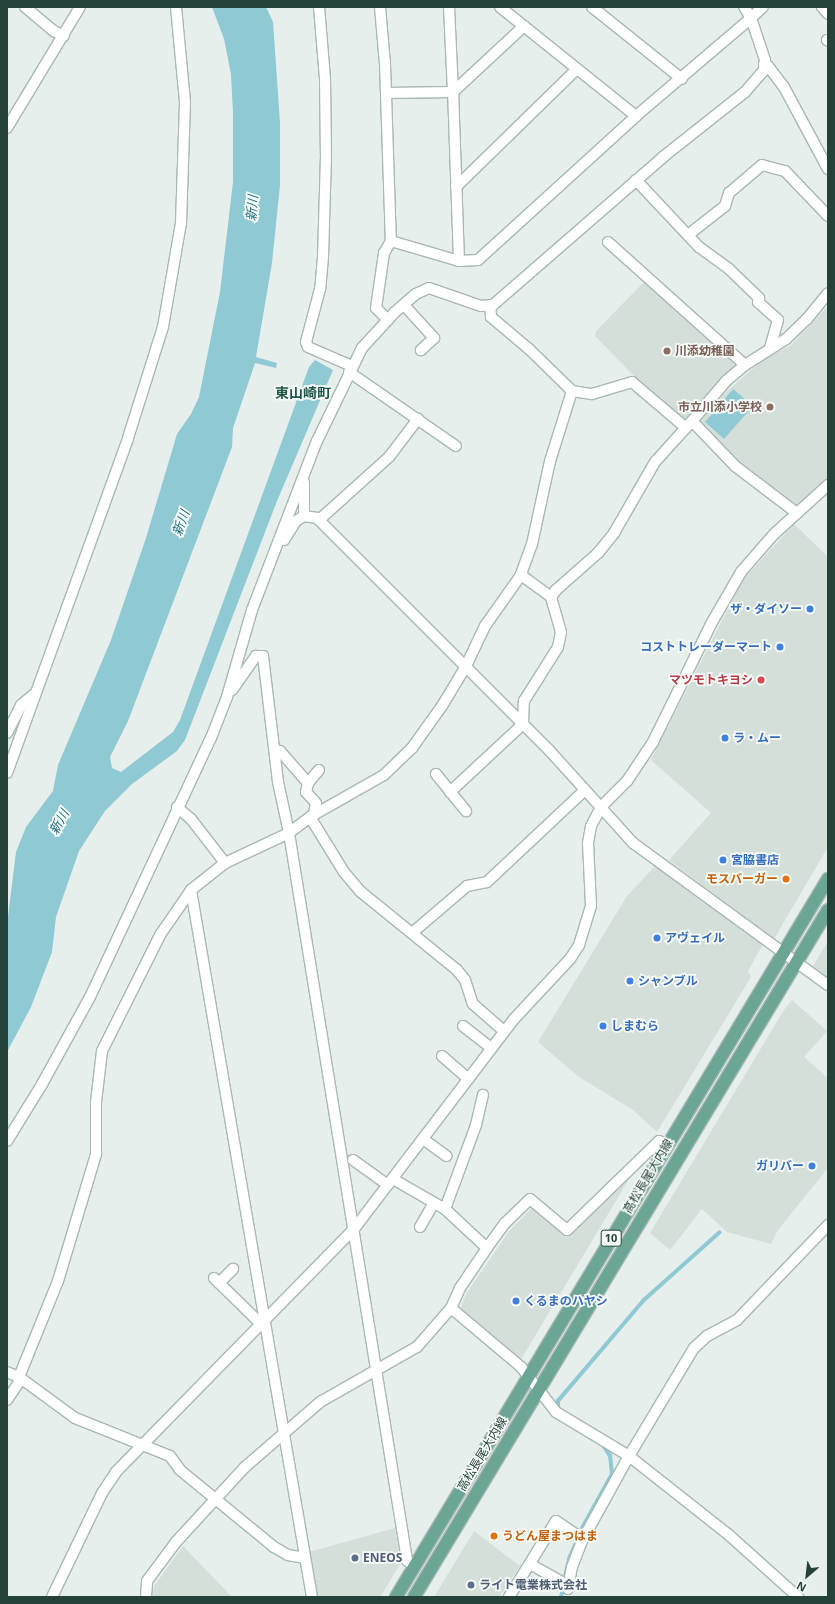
<!DOCTYPE html>
<meta charset="utf-8">
<style>
body{margin:0}
#map{position:relative;width:835px;height:1604px;overflow:hidden;background:#e6efeb;font-family:"Noto Sans","Noto Sans JP",sans-serif}
div>[style]{position:absolute}
[style*='--x']{left:calc(var(--x)*1px);top:calc(var(--y)*1px);width:calc(var(--w)*1px);rotate:calc(var(--a)*1deg)}
.built>*{inset:0;background:#d4dfda}
.water>*{inset:0;background:#8ec9d4}
.stream>*{height:3.5px;margin:-1.75px;padding:0 1.75px;transform-origin:1.75px;border-radius:1.75px;background:#8ec9d4}
.roads{filter:drop-shadow(1px 0 #a8b8b2) drop-shadow(-1px 0 #a8b8b2) drop-shadow(0 1px #a8b8b2) drop-shadow(0 -1px #a8b8b2)}
.street>*{height:10px;margin:-5px;padding:0 5px;transform-origin:5px;border-radius:5px;background:#fff}
.primary>*{height:12px;margin:-6px;padding:0 6px;transform-origin:6px;border-radius:6px;background:#6aa596}
.dots>*{width:11px;height:11px;translate:-50% -50%;box-sizing:border-box;border:2px solid #f7fbf9;border-radius:50%}
span{translate:-50% -50%;white-space:nowrap;text-align:center;line-height:1.15;-webkit-text-stroke:3.5px #f7fbf9;paint-order:stroke}
.shield-label span{padding:1px 3px;background:#f7fbf9;border:1px solid;border-radius:3px;-webkit-text-stroke-width:0}
.shield-label{font-size:11px;color:#24423a;font-weight:700}
.education-label{font-size:12px;color:#785e54;font-weight:700}
.left{translate:0 -50%;text-align:left}
.right{translate:-100% -50%;text-align:right}
.shop-label{font-size:12px;color:#366cbe;font-weight:700}
.health-label{font-size:12px;color:#be3a42;font-weight:700}
.food-label{font-size:12px;color:#c56008;font-weight:700}
.street-label{font-size:12px;color:#24423a}
.service-label{font-size:12px;color:#4e5e75;font-weight:700}
.water-label{font-size:13px;color:#1c6f80;font-style:italic}
.quarter-label{font-size:14px;color:#1f5548;font-weight:700}
.frame{position:absolute;inset:0;border:8px solid #24423a;pointer-events:none}
.north{position:absolute;left:787px;top:1556px;width:40px;height:40px;-webkit-text-stroke:3px #f7fbf9;paint-order:stroke;rotate:208deg;font-size:11px;font-weight:700;line-height:16px;text-align:center;color:#24423a}
.north::after{content:'';display:block;margin:auto;width:14px;height:18px;background:#24423a;clip-path:polygon(50% 0,100% 100%,50% 72%,0 100%)}
</style>
<div id="map">
<div class="built">
<i style="clip-path:polygon(646px 280px,740px 365px,686px 421px,635px 377px,595px 336px,596px 331px)"></i>
<i style="clip-path:polygon(828px 306px,828px 480px,797px 508px,738px 462px,699px 422px,726px 392px,764px 359px,790px 346px)"></i>
<i style="clip-path:polygon(794px 524px,828px 557px,828px 847px,774px 939px,669px 860px,711px 813px,651px 760px,742px 581px)"></i>
<i style="clip-path:polygon(656px 865px,763px 944px,748px 971px,751px 977px,657px 1132px,633px 1110px,579px 1077px,538px 1042px,627px 896px)"></i>
<i style="clip-path:polygon(828px 941px,828px 980px,812px 968px)"></i>
<i style="clip-path:polygon(792px 1000px,827px 1031px,804px 1057px,828px 1078px,828px 1168px,778px 1230px,771px 1244px,727px 1232px,702px 1209px,670px 1250px,650px 1233px,784px 1010px)"></i>
<i style="clip-path:polygon(638px 1164px,520px 1361px,460px 1310px,466px 1294px,510px 1230px,531px 1209px,535px 1209px,568px 1236px)"></i>
<i style="clip-path:polygon(395px 1528px,401px 1563px,380px 1597px,316px 1597px,309px 1552px)"></i>
<i style="clip-path:polygon(474px 1531px,520px 1566px,499px 1597px,434px 1597px)"></i>
<i style="clip-path:polygon(183px 1546px,232px 1597px,153px 1597px,154px 1586px)"></i>
</div>
<div class="water">
<i style="clip-path:polygon(212px 7px,266px 7px,273px 22px,280px 123px,280px 185px,272px 263px,256px 357px,277px 363px,276px 368px,255px 363px,233px 428px,232px 447px,128px 721px,110px 757px,112px 768px,121px 772px,173px 732px,180px 720px,309px 367px,315px 360px,333px 370px,277px 501px,185px 740px,177px 751px,132px 784px,105px 811px,79px 851px,56px 917px,52px 952px,31px 1007px,7px 1052px,7px 925px,16px 852px,26px 827px,53px 791px,58px 765px,111px 640px,146px 538px,177px 434px,191px 414px,199px 397px,220px 292px,233px 182px,233px 113px,231px 74px,224px 39px)"></i>
<i style="clip-path:polygon(733px 389px,753px 406px,724px 439px,705px 422px)"></i>
</div>
<div class="stream">
<i style="--x:558;--y:1408;--w:7;--a:-90"></i>
<i style="--x:558;--y:1401;--w:133;--a:-49.6"></i>
<i style="--x:644;--y:1300;--w:101;--a:-41.8"></i>
<i style="--x:581;--y:1530;--w:64;--a:-61"></i>
<i style="--x:612;--y:1474;--w:18;--a:-96"></i>
<i style="--x:610;--y:1456;--w:11;--a:-124"></i>
<i style="--x:565;--y:1577;--w:18;--a:-77"></i>
<i style="--x:569;--y:1559;--w:20;--a:-66"></i>
<i style="--x:561;--y:1597;--w:7;--a:-74"></i>
</div>
<div class="roads">
<div class="street">
<i style="--x:25;--y:7;--w:38;--a:40"></i>
<i style="--x:54;--y:31;--w:11;--a:27"></i>
<i style="--x:319;--y:7;--w:71;--a:85.2"></i>
<i style="--x:325;--y:78;--w:78;--a:89.3"></i>
<i style="--x:326;--y:156;--w:101;--a:91.7"></i>
<i style="--x:323;--y:257;--w:32;--a:95"></i>
<i style="--x:320;--y:289;--w:55;--a:104.8"></i>
<i style="--x:306;--y:342;--w:5;--a:68"></i>
<i style="--x:308;--y:347;--w:48;--a:23.4"></i>
<i style="--x:380;--y:7;--w:57;--a:85"></i>
<i style="--x:385;--y:64;--w:177;--a:88.1"></i>
<i style="--x:391;--y:241;--w:71;--a:16.4"></i>
<i style="--x:459;--y:261;--w:19;--a:-3"></i>
<i style="--x:478;--y:260;--w:214;--a:-42.3"></i>
<i style="--x:636;--y:116;--w:151;--a:-40.4"></i>
<i style="--x:751;--y:18;--w:13;--a:-122"></i>
<i style="--x:500;--y:7;--w:174;--a:38.7"></i>
<i style="--x:592;--y:7;--w:115;--a:38.7"></i>
<i style="--x:822;--y:7;--w:9;--a:49"></i>
<i style="--x:827;--y:40;--w:1;--a:45"></i>
<i style="--x:764;--y:64;--w:4;--a:27"></i>
<i style="--x:768;--y:66;--w:26;--a:53"></i>
<i style="--x:784;--y:87;--w:93;--a:61.8"></i>
<i style="--x:386;--y:93;--w:67;--a:-0.9"></i>
<i style="--x:453;--y:92;--w:85;--a:-92.7"></i>
<i style="--x:7;--y:128;--w:141;--a:-58.9"></i>
<i style="--x:636;--y:180;--w:92;--a:46.8"></i>
<i style="--x:699;--y:247;--w:37;--a:36"></i>
<i style="--x:729;--y:269;--w:42;--a:44"></i>
<i style="--x:759;--y:298;--w:4;--a:104"></i>
<i style="--x:758;--y:302;--w:27;--a:42"></i>
<i style="--x:778;--y:320;--w:29;--a:106"></i>
<i style="--x:456;--y:187;--w:169;--a:-44.3"></i>
<i style="--x:688;--y:235;--w:47;--a:-38.1"></i>
<i style="--x:725;--y:206;--w:14;--a:-73"></i>
<i style="--x:729;--y:193;--w:43;--a:-40.3"></i>
<i style="--x:762;--y:165;--w:24;--a:15"></i>
<i style="--x:785;--y:171;--w:62;--a:46.3"></i>
<i style="--x:608;--y:242;--w:184;--a:41.9"></i>
<i style="--x:459;--y:261;--w:169;--a:-92"></i>
<i style="--x:453;--y:92;--w:97;--a:-42.9"></i>
<i style="--x:404;--y:305;--w:45;--a:47.7"></i>
<i style="--x:434;--y:338;--w:18;--a:137"></i>
<i style="--x:490;--y:305;--w:12;--a:85"></i>
<i style="--x:491;--y:317;--w:50;--a:40.1"></i>
<i style="--x:529;--y:349;--w:60;--a:44.3"></i>
<i style="--x:572;--y:391;--w:73;--a:107.4"></i>
<i style="--x:550;--y:461;--w:85;--a:102.2"></i>
<i style="--x:532;--y:544;--w:33;--a:110"></i>
<i style="--x:521;--y:575;--w:37;--a:36"></i>
<i style="--x:388;--y:320;--w:17;--a:-135"></i>
<i style="--x:376;--y:308;--w:56;--a:-81.7"></i>
<i style="--x:384;--y:253;--w:14;--a:-60"></i>
<i style="--x:349;--y:372;--w:130;--a:34.7"></i>
<i style="--x:572;--y:391;--w:20;--a:9"></i>
<i style="--x:592;--y:394;--w:42;--a:-16.7"></i>
<i style="--x:632;--y:382;--w:71;--a:40.4"></i>
<i style="--x:692;--y:421;--w:52;--a:-49.6"></i>
<i style="--x:726;--y:381;--w:25;--a:-40"></i>
<i style="--x:745;--y:365;--w:49;--a:-32.4"></i>
<i style="--x:786;--y:339;--w:29;--a:-44"></i>
<i style="--x:807;--y:319;--w:33;--a:-51"></i>
<i style="--x:304;--y:516;--w:34;--a:-90"></i>
<i style="--x:319;--y:520;--w:94;--a:-42"></i>
<i style="--x:389;--y:457;--w:48;--a:-52.7"></i>
<i style="--x:284;--y:540;--w:22;--a:-58"></i>
<i style="--x:296;--y:521;--w:9;--a:-32"></i>
<i style="--x:304;--y:516;--w:13;--a:9"></i>
<i style="--x:317;--y:518;--w:328;--a:45"></i>
<i style="--x:549;--y:750;--w:125;--a:47.9"></i>
<i style="--x:633;--y:843;--w:241;--a:36.1"></i>
<i style="--x:232;--y:690;--w:42;--a:-54.8"></i>
<i style="--x:256;--y:656;--w:7;--a:0"></i>
<i style="--x:263;--y:656;--w:127;--a:83.2"></i>
<i style="--x:278;--y:782;--w:52;--a:77.8"></i>
<i style="--x:289;--y:833;--w:26;--a:-37"></i>
<i style="--x:310;--y:817;--w:65;--a:58.3"></i>
<i style="--x:344;--y:872;--w:26;--a:50"></i>
<i style="--x:361;--y:892;--w:124;--a:39.1"></i>
<i style="--x:457;--y:970;--w:13;--a:51"></i>
<i style="--x:465;--y:980;--w:25;--a:72"></i>
<i style="--x:473;--y:1004;--w:41;--a:41.1"></i>
<i style="--x:7;--y:733;--w:31;--a:-63"></i>
<i style="--x:21;--y:705;--w:16;--a:-40"></i>
<i style="--x:275;--y:750;--w:5;--a:11"></i>
<i style="--x:280;--y:751;--w:43;--a:48.8"></i>
<i style="--x:7;--y:773;--w:356;--a:-70.1"></i>
<i style="--x:128;--y:438;--w:116;--a:-72.5"></i>
<i style="--x:163;--y:327;--w:106;--a:-80.2"></i>
<i style="--x:181;--y:223;--w:121;--a:-88.1"></i>
<i style="--x:185;--y:102;--w:95;--a:-95.4"></i>
<i style="--x:436;--y:774;--w:48;--a:51"></i>
<i style="--x:450;--y:792;--w:100;--a:-43"></i>
<i style="--x:523;--y:724;--w:23;--a:-88"></i>
<i style="--x:524;--y:701;--w:64;--a:-57.8"></i>
<i style="--x:558;--y:647;--w:15;--a:-79"></i>
<i style="--x:561;--y:632;--w:36;--a:-106"></i>
<i style="--x:551;--y:597;--w:9;--a:-54"></i>
<i style="--x:556;--y:590;--w:56;--a:-41.4"></i>
<i style="--x:598;--y:553;--w:26;--a:-51"></i>
<i style="--x:614;--y:533;--w:82;--a:-60"></i>
<i style="--x:655;--y:462;--w:55;--a:-47.9"></i>
<i style="--x:692;--y:421;--w:62;--a:46.3"></i>
<i style="--x:735;--y:466;--w:78;--a:37.2"></i>
<i style="--x:177;--y:807;--w:18;--a:41"></i>
<i style="--x:191;--y:819;--w:56;--a:52.3"></i>
<i style="--x:225;--y:863;--w:71;--a:-25.1"></i>
<i style="--x:289;--y:833;--w:737;--a:80.78"></i>
<i style="--x:407;--y:1560;--w:10;--a:45"></i>
<i style="--x:314;--y:814;--w:11;--a:-80"></i>
<i style="--x:316;--y:803;--w:15;--a:-132"></i>
<i style="--x:306;--y:792;--w:9;--a:-77"></i>
<i style="--x:308;--y:783;--w:17;--a:-50"></i>
<i style="--x:310;--y:817;--w:85;--a:-29.6"></i>
<i style="--x:384;--y:775;--w:39;--a:-44"></i>
<i style="--x:412;--y:748;--w:52;--a:-54.5"></i>
<i style="--x:442;--y:706;--w:47;--a:-59"></i>
<i style="--x:466;--y:666;--w:44;--a:-64.6"></i>
<i style="--x:485;--y:626;--w:62;--a:-54.8"></i>
<i style="--x:191;--y:890;--w:717;--a:80.29"></i>
<i style="--x:412;--y:933;--w:72;--a:-40.5"></i>
<i style="--x:467;--y:886;--w:20;--a:-11"></i>
<i style="--x:487;--y:882;--w:134;--a:-43.2"></i>
<i style="--x:463;--y:1026;--w:36;--a:38"></i>
<i style="--x:442;--y:1056;--w:35;--a:41"></i>
<i style="--x:423;--y:1139;--w:29;--a:36"></i>
<i style="--x:7;--y:1141;--w:65;--a:-58.3"></i>
<i style="--x:41;--y:1086;--w:102;--a:-61.2"></i>
<i style="--x:90;--y:997;--w:286;--a:-65"></i>
<i style="--x:211;--y:738;--w:44;--a:-68.7"></i>
<i style="--x:227;--y:697;--w:91;--a:-74"></i>
<i style="--x:252;--y:610;--w:181;--a:-69"></i>
<i style="--x:317;--y:441;--w:103;--a:-64.2"></i>
<i style="--x:362;--y:348;--w:49;--a:-47.5"></i>
<i style="--x:395;--y:312;--w:28;--a:-41"></i>
<i style="--x:416;--y:294;--w:14;--a:-25"></i>
<i style="--x:429;--y:288;--w:55;--a:19.1"></i>
<i style="--x:481;--y:306;--w:12;--a:-5"></i>
<i style="--x:493;--y:305;--w:225;--a:-41"></i>
<i style="--x:663;--y:157;--w:105;--a:-38.4"></i>
<i style="--x:745;--y:92;--w:29;--a:-49"></i>
<i style="--x:764;--y:70;--w:10;--a:-84"></i>
<i style="--x:765;--y:60;--w:44;--a:-108.4"></i>
<i style="--x:751;--y:18;--w:16;--a:-43"></i>
<i style="--x:667;--y:1145;--w:9;--a:-153"></i>
<i style="--x:659;--y:1141;--w:128;--a:135.9"></i>
<i style="--x:567;--y:1230;--w:48;--a:-140"></i>
<i style="--x:530;--y:1199;--w:35;--a:136"></i>
<i style="--x:505;--y:1223;--w:31;--a:126"></i>
<i style="--x:487;--y:1248;--w:48;--a:124"></i>
<i style="--x:460;--y:1288;--w:22;--a:114"></i>
<i style="--x:451;--y:1308;--w:92;--a:40.1"></i>
<i style="--x:521;--y:1367;--w:57;--a:52.1"></i>
<i style="--x:556;--y:1412;--w:85;--a:31.1"></i>
<i style="--x:629;--y:1456;--w:127;--a:38.3"></i>
<i style="--x:729;--y:1535;--w:93;--a:41.9"></i>
<i style="--x:353;--y:1160;--w:43;--a:35.5"></i>
<i style="--x:393;--y:1179;--w:60;--a:30"></i>
<i style="--x:445;--y:1209;--w:57;--a:42.9"></i>
<i style="--x:445;--y:1209;--w:90;--a:-69.7"></i>
<i style="--x:476;--y:1125;--w:31;--a:-77"></i>
<i style="--x:420;--y:1227;--w:28;--a:-60"></i>
<i style="--x:214;--y:1278;--w:67;--a:44.4"></i>
<i style="--x:219;--y:1283;--w:20;--a:-45"></i>
<i style="--x:7;--y:1372;--w:13;--a:23"></i>
<i style="--x:19;--y:1377;--w:69;--a:36.2"></i>
<i style="--x:75;--y:1418;--w:102;--a:21.8"></i>
<i style="--x:170;--y:1456;--w:17;--a:54"></i>
<i style="--x:180;--y:1470;--w:122;--a:39.3"></i>
<i style="--x:274;--y:1547;--w:16;--a:30"></i>
<i style="--x:288;--y:1555;--w:17;--a:10"></i>
<i style="--x:19;--y:1377;--w:104;--a:-67.9"></i>
<i style="--x:58;--y:1281;--w:133;--a:-73.3"></i>
<i style="--x:96;--y:1154;--w:52;--a:-90"></i>
<i style="--x:96;--y:1102;--w:51;--a:-83.3"></i>
<i style="--x:102;--y:1051;--w:130;--a:-63.4"></i>
<i style="--x:160;--y:935;--w:55;--a:-55.4"></i>
<i style="--x:191;--y:890;--w:43;--a:-38.5"></i>
<i style="--x:7;--y:1400;--w:25;--a:-56"></i>
<i style="--x:530;--y:1564;--w:45;--a:29.4"></i>
<i style="--x:568;--y:1589;--w:22;--a:-80"></i>
<i style="--x:572;--y:1567;--w:30;--a:-69"></i>
<i style="--x:583;--y:1539;--w:95;--a:-61"></i>
<i style="--x:629;--y:1456;--w:126;--a:-59"></i>
<i style="--x:694;--y:1348;--w:18;--a:-43"></i>
<i style="--x:707;--y:1336;--w:34;--a:-28"></i>
<i style="--x:737;--y:1320;--w:132;--a:-46.2"></i>
<i style="--x:52;--y:1597;--w:115;--a:-64.3"></i>
<i style="--x:102;--y:1493;--w:25;--a:-56"></i>
<i style="--x:116;--y:1472;--w:340;--a:-45.6"></i>
<i style="--x:354;--y:1229;--w:264;--a:-52.7"></i>
<i style="--x:514;--y:1019;--w:82;--a:-47"></i>
<i style="--x:570;--y:959;--w:17;--a:-57"></i>
<i style="--x:579;--y:945;--w:41;--a:-72.9"></i>
<i style="--x:591;--y:906;--w:63;--a:-92.7"></i>
<i style="--x:588;--y:843;--w:17;--a:-80"></i>
<i style="--x:591;--y:826;--w:21;--a:-62"></i>
<i style="--x:601;--y:807;--w:37;--a:-45"></i>
<i style="--x:627;--y:781;--w:47;--a:-56.3"></i>
<i style="--x:653;--y:742;--w:131;--a:-63.8"></i>
<i style="--x:711;--y:624;--w:60;--a:-60"></i>
<i style="--x:741;--y:572;--w:50;--a:-49"></i>
<i style="--x:774;--y:534;--w:73;--a:-42.2"></i>
<i style="--x:146;--y:1597;--w:16;--a:-86"></i>
<i style="--x:147;--y:1581;--w:49;--a:-53.4"></i>
<i style="--x:176;--y:1542;--w:102;--a:-47.4"></i>
<i style="--x:245;--y:1467;--w:99;--a:-40.9"></i>
<i style="--x:320;--y:1402;--w:112;--a:-29.6"></i>
<i style="--x:417;--y:1347;--w:52;--a:-48.9"></i>
<i style="--x:509;--y:1597;--w:89;--a:-58.3"></i>
<i style="--x:556;--y:1521;--w:32;--a:34"></i>
</div>
<div class="primary">
<i style="--x:396;--y:1597;--w:838;--a:-58.97"></i>
<i style="--x:414;--y:1597;--w:802;--a:-58.93"></i>
</div>
</div>
<div class="dots">
<i style="left:667px;top:351px;background:#8d6e63"></i>
<i style="left:770px;top:407px;background:#8d6e63"></i>
<i style="left:810px;top:609px;background:#3f7fe0"></i>
<i style="left:780px;top:647px;background:#3f7fe0"></i>
<i style="left:761px;top:680px;background:#e0444e"></i>
<i style="left:725px;top:738px;background:#3f7fe0"></i>
<i style="left:723px;top:860px;background:#3f7fe0"></i>
<i style="left:786px;top:879px;background:#e8710a"></i>
<i style="left:657px;top:938px;background:#3f7fe0"></i>
<i style="left:630px;top:981px;background:#3f7fe0"></i>
<i style="left:603px;top:1026px;background:#3f7fe0"></i>
<i style="left:812px;top:1166px;background:#3f7fe0"></i>
<i style="left:516px;top:1301px;background:#3f7fe0"></i>
<i style="left:494px;top:1536px;background:#e8710a"></i>
<i style="left:355px;top:1558px;background:#5c6f8a"></i>
<i style="left:471px;top:1585px;background:#5c6f8a"></i>
</div>
<div class="shield-label">
<span style="left:611px;top:1238px">10</span>
</div>
<div class="education-label">
<span class="left" style="left:675px;top:351px">川添幼稚園</span>
<span class="right" style="left:762px;top:407px">市立川添小学校</span>
</div>
<div class="shop-label">
<span class="right" style="left:802px;top:609px">ザ・ダイソー</span>
<span class="right" style="left:772px;top:647px">コストトレーダーマート</span>
<span class="left" style="left:733px;top:738px">ラ・ムー</span>
<span class="left" style="left:731px;top:860px">宮脇書店</span>
<span class="left" style="left:665px;top:938px">アヴェイル</span>
<span class="left" style="left:638px;top:981px">シャンブル</span>
<span class="left" style="left:611px;top:1026px">しまむら</span>
<span class="right" style="left:804px;top:1166px">ガリバー</span>
<span class="left" style="left:524px;top:1301px">くるまのハヤシ</span>
</div>
<div class="health-label">
<span class="right" style="left:753px;top:680px">マツモトキヨシ</span>
</div>
<div class="food-label">
<span class="right" style="left:778px;top:879px">モスバーガー</span>
<span class="left" style="left:502px;top:1536px">うどん屋まつはま</span>
</div>
<div class="street-label">
<span style="left:648px;top:1176px;rotate:-59deg">高松長尾大内線</span>
<span style="left:482px;top:1454px;rotate:-59deg">高松長尾大内線</span>
</div>
<div class="service-label">
<span class="left" style="left:363px;top:1558px">ENEOS</span>
<span class="left" style="left:479px;top:1585px">ライト電業株式会社</span>
</div>
<div class="water-label">
<span style="left:252px;top:208px;rotate:-85deg">新川</span>
<span style="left:181px;top:523px;rotate:-70deg">新川</span>
<span style="left:59px;top:822px;rotate:-61deg">新川</span>
</div>
<div class="quarter-label">
<span style="left:303px;top:393px">東山崎町</span>
</div>
<div class="frame"></div>
<div class="north">N</div>
</div>
